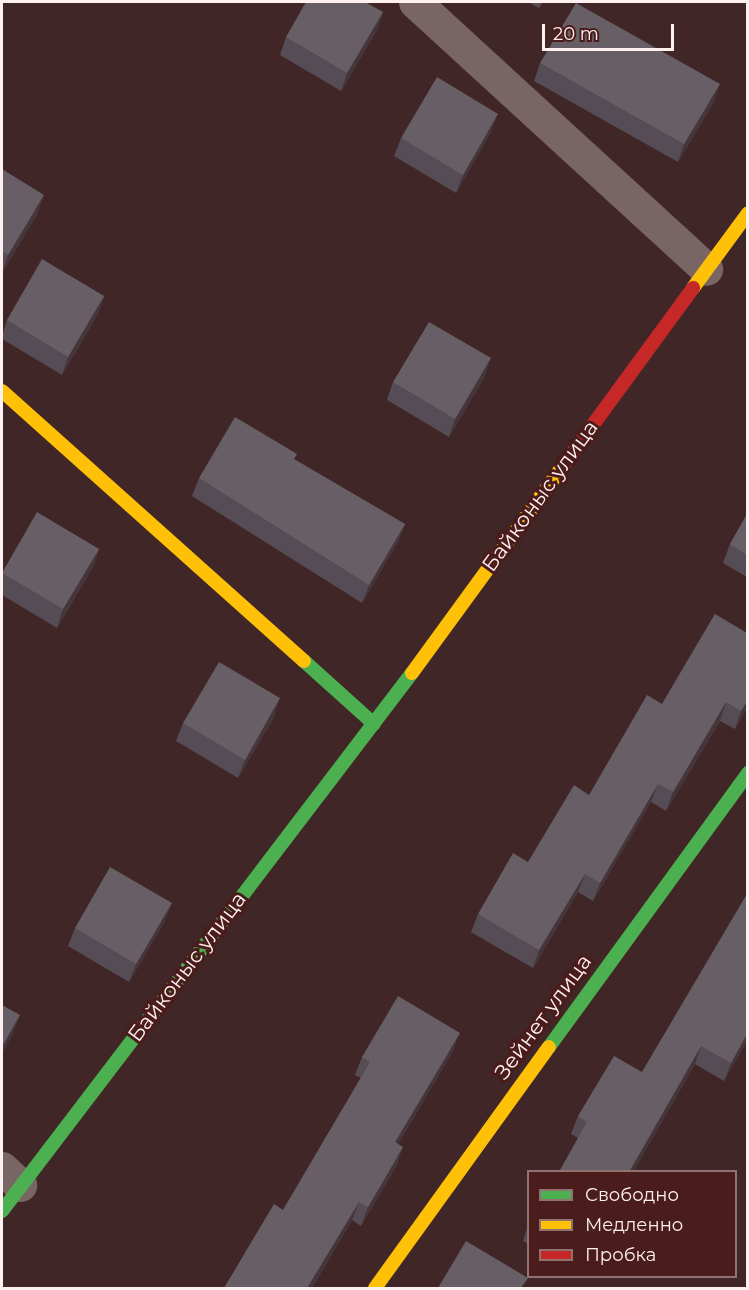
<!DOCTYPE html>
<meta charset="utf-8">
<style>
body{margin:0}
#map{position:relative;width:749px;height:1290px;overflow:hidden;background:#402626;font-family:Montserrat,sans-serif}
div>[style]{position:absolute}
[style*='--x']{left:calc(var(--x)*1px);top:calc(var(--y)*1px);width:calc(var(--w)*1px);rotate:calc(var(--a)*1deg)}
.street>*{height:33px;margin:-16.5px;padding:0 16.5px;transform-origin:16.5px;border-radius:16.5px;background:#796564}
.fast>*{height:14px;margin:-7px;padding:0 7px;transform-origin:7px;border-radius:7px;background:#4caf50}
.slow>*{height:14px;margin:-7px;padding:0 7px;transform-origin:7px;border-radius:7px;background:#ffc107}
.jam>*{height:14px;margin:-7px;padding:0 7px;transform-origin:7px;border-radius:7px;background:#c62828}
.wall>*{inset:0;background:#554c56}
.shaded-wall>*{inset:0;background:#45363c}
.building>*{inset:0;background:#675e66}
span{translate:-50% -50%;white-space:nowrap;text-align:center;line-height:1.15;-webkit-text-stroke:6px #4a1c1c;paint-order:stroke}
.street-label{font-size:21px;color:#fef1f0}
.frame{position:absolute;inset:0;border:3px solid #fef1f0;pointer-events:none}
.legend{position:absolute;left:527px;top:1170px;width:210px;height:108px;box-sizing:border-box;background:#4a1c1c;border:2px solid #927171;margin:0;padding:8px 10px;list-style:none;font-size:18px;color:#fef1f0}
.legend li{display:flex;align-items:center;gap:12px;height:30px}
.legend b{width:30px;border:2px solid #927171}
.scale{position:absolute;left:542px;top:24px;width:132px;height:27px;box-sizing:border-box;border:3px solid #fef1f0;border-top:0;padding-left:8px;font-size:18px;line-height:21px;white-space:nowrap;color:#fef1f0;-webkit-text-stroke:4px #4a1c1c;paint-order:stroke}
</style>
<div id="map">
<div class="street">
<i style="--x:415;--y:2;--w:395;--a:42.5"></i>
<i style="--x:2;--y:1168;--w:25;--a:43"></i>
</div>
<div class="fast">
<i style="--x:304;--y:661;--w:94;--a:42"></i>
<i style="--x:549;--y:1047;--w:339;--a:-54"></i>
<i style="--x:2;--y:1211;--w:676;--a:-52.69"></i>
</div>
<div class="slow">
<i style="--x:693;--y:288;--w:93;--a:-53.7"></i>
<i style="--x:2;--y:391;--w:405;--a:41.8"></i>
<i style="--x:412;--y:673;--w:260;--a:-53.9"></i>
<i style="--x:375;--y:1288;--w:297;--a:-54.2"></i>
</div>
<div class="jam">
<i style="--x:565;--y:463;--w:217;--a:-53.8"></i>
</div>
<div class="wall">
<i style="clip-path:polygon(528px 2px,543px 2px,539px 8px)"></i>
<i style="clip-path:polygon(383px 12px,377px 30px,341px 91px,280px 55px,286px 37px)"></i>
<i style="clip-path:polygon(540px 63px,714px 102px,678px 162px,534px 81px)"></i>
<i style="clip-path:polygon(491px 132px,456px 193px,394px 156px,401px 138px)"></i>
<i style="clip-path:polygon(2px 169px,38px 213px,2px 273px)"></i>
<i style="clip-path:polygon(104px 296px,98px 314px,62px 375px,2px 339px,2px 336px,7px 320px)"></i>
<i style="clip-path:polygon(485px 376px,449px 437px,387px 400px,393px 382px)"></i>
<i style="clip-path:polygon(295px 460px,405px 524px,398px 542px,362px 603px,192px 496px,199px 478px)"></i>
<i style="clip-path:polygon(747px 514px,747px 577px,723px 563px,730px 544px)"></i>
<i style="clip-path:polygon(99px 549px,93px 567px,57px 628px,2px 595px,2px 573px)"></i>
<i style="clip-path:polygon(715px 614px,747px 708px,735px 729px,720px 721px,666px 811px,651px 802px,593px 901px,578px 892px,533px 968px,471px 932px,478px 914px,528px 862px,589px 795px,662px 704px)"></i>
<i style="clip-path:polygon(274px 717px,238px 778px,176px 741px,183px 723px)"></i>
<i style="clip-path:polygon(747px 894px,747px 1041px,724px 1081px,695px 1064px,633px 1172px,559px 1172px,578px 1138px,571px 1134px,578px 1116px,642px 1072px)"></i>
<i style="clip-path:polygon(165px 921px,129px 982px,68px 946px,75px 928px)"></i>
<i style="clip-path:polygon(453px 1051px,398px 1144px,397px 1165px,361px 1226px,352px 1220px,312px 1288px,224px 1288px,283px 1210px,361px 1078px,355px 1075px,362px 1057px)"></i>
<i style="clip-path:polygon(528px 1225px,528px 1244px,523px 1241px)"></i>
</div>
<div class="shaded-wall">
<i style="clip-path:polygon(383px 12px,377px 30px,341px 91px,347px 73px)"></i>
<i style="clip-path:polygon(720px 84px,714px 102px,678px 162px,684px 144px)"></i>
<i style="clip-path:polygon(498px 114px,491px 132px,456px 193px,463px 175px)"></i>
<i style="clip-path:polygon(44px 195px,38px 213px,2px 273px,8px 255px)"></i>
<i style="clip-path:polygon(104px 296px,98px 314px,62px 375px,68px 357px)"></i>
<i style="clip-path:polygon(491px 358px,485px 376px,449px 437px,455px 419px)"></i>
<i style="clip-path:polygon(405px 524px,398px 542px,362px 603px,369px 585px)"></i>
<i style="clip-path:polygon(99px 549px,93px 567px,57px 628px,63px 609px)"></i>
<i style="clip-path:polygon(280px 698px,274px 717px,238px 778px,245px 760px)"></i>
<i style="clip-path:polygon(747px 701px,747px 708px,735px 729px,741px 711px)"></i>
<i style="clip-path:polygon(726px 702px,720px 721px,666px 811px,673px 792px)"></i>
<i style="clip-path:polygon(658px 784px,651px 802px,593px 901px,600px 883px)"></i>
<i style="clip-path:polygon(585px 874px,578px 892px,533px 968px,539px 950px)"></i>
<i style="clip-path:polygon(172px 903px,165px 921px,129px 982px,136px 964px)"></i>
<i style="clip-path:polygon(20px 1015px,13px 1034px,2px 1054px,2px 1047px)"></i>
<i style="clip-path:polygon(460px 1033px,453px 1051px,389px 1160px,395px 1142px)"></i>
<i style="clip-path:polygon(747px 1034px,747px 1041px,724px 1081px,731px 1063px)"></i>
<i style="clip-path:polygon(701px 1046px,695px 1064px,633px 1172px,629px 1172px)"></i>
<i style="clip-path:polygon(403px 1147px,397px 1165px,361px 1226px,368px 1207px)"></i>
<i style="clip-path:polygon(359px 1202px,352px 1220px,312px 1288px,307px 1288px)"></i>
</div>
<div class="building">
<i style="clip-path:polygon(306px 2px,365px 2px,383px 12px,347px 73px,286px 37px)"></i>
<i style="clip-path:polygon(576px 3px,720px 84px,684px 144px,540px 63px)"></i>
<i style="clip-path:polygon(437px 77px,498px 114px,463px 175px,401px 138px)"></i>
<i style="clip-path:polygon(2px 169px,44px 195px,8px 255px,2px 251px)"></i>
<i style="clip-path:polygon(42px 259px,104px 296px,68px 357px,7px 320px)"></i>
<i style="clip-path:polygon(429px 322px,491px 358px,455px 419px,393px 382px)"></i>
<i style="clip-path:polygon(235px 417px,297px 454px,294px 459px,405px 524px,369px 585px,199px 478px)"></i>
<i style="clip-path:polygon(37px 512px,99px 549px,63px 609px,2px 573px)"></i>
<i style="clip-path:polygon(747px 514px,747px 555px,730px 544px)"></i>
<i style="clip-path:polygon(715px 614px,747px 633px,747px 701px,741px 711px,726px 702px,673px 792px,658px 784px,600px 883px,585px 874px,539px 950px,478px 914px,513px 853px,528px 862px,574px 785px,589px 795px,647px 695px,662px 704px)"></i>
<i style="clip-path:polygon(219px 662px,280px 698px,245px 760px,183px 723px)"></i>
<i style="clip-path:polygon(110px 867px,172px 903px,136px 964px,75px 928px)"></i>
<i style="clip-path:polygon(747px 894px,747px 1034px,731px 1063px,701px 1046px,629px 1172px,559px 1172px,587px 1122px,578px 1116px,614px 1056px,642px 1072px)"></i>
<i style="clip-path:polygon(398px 996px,460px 1033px,395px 1142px,403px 1147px,368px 1207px,359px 1202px,307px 1288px,224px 1288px,274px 1204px,283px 1210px,370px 1062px,362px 1057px)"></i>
<i style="clip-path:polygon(2px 1005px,20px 1015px,2px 1047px)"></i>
<i style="clip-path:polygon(466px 1241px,528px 1278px,521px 1288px,438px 1288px)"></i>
</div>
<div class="street-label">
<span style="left:540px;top:496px;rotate:-54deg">Байконыс улица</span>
<span style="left:187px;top:967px;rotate:-53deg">Байконыс улица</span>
<span style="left:543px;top:1017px;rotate:-54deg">Зейнет улица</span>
</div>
<div class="frame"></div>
<ul class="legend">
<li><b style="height:8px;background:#4caf50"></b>Свободно</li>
<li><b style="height:8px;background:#ffc107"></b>Медленно</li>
<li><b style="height:8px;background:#c62828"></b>Пробка</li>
</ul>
<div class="scale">20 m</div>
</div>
